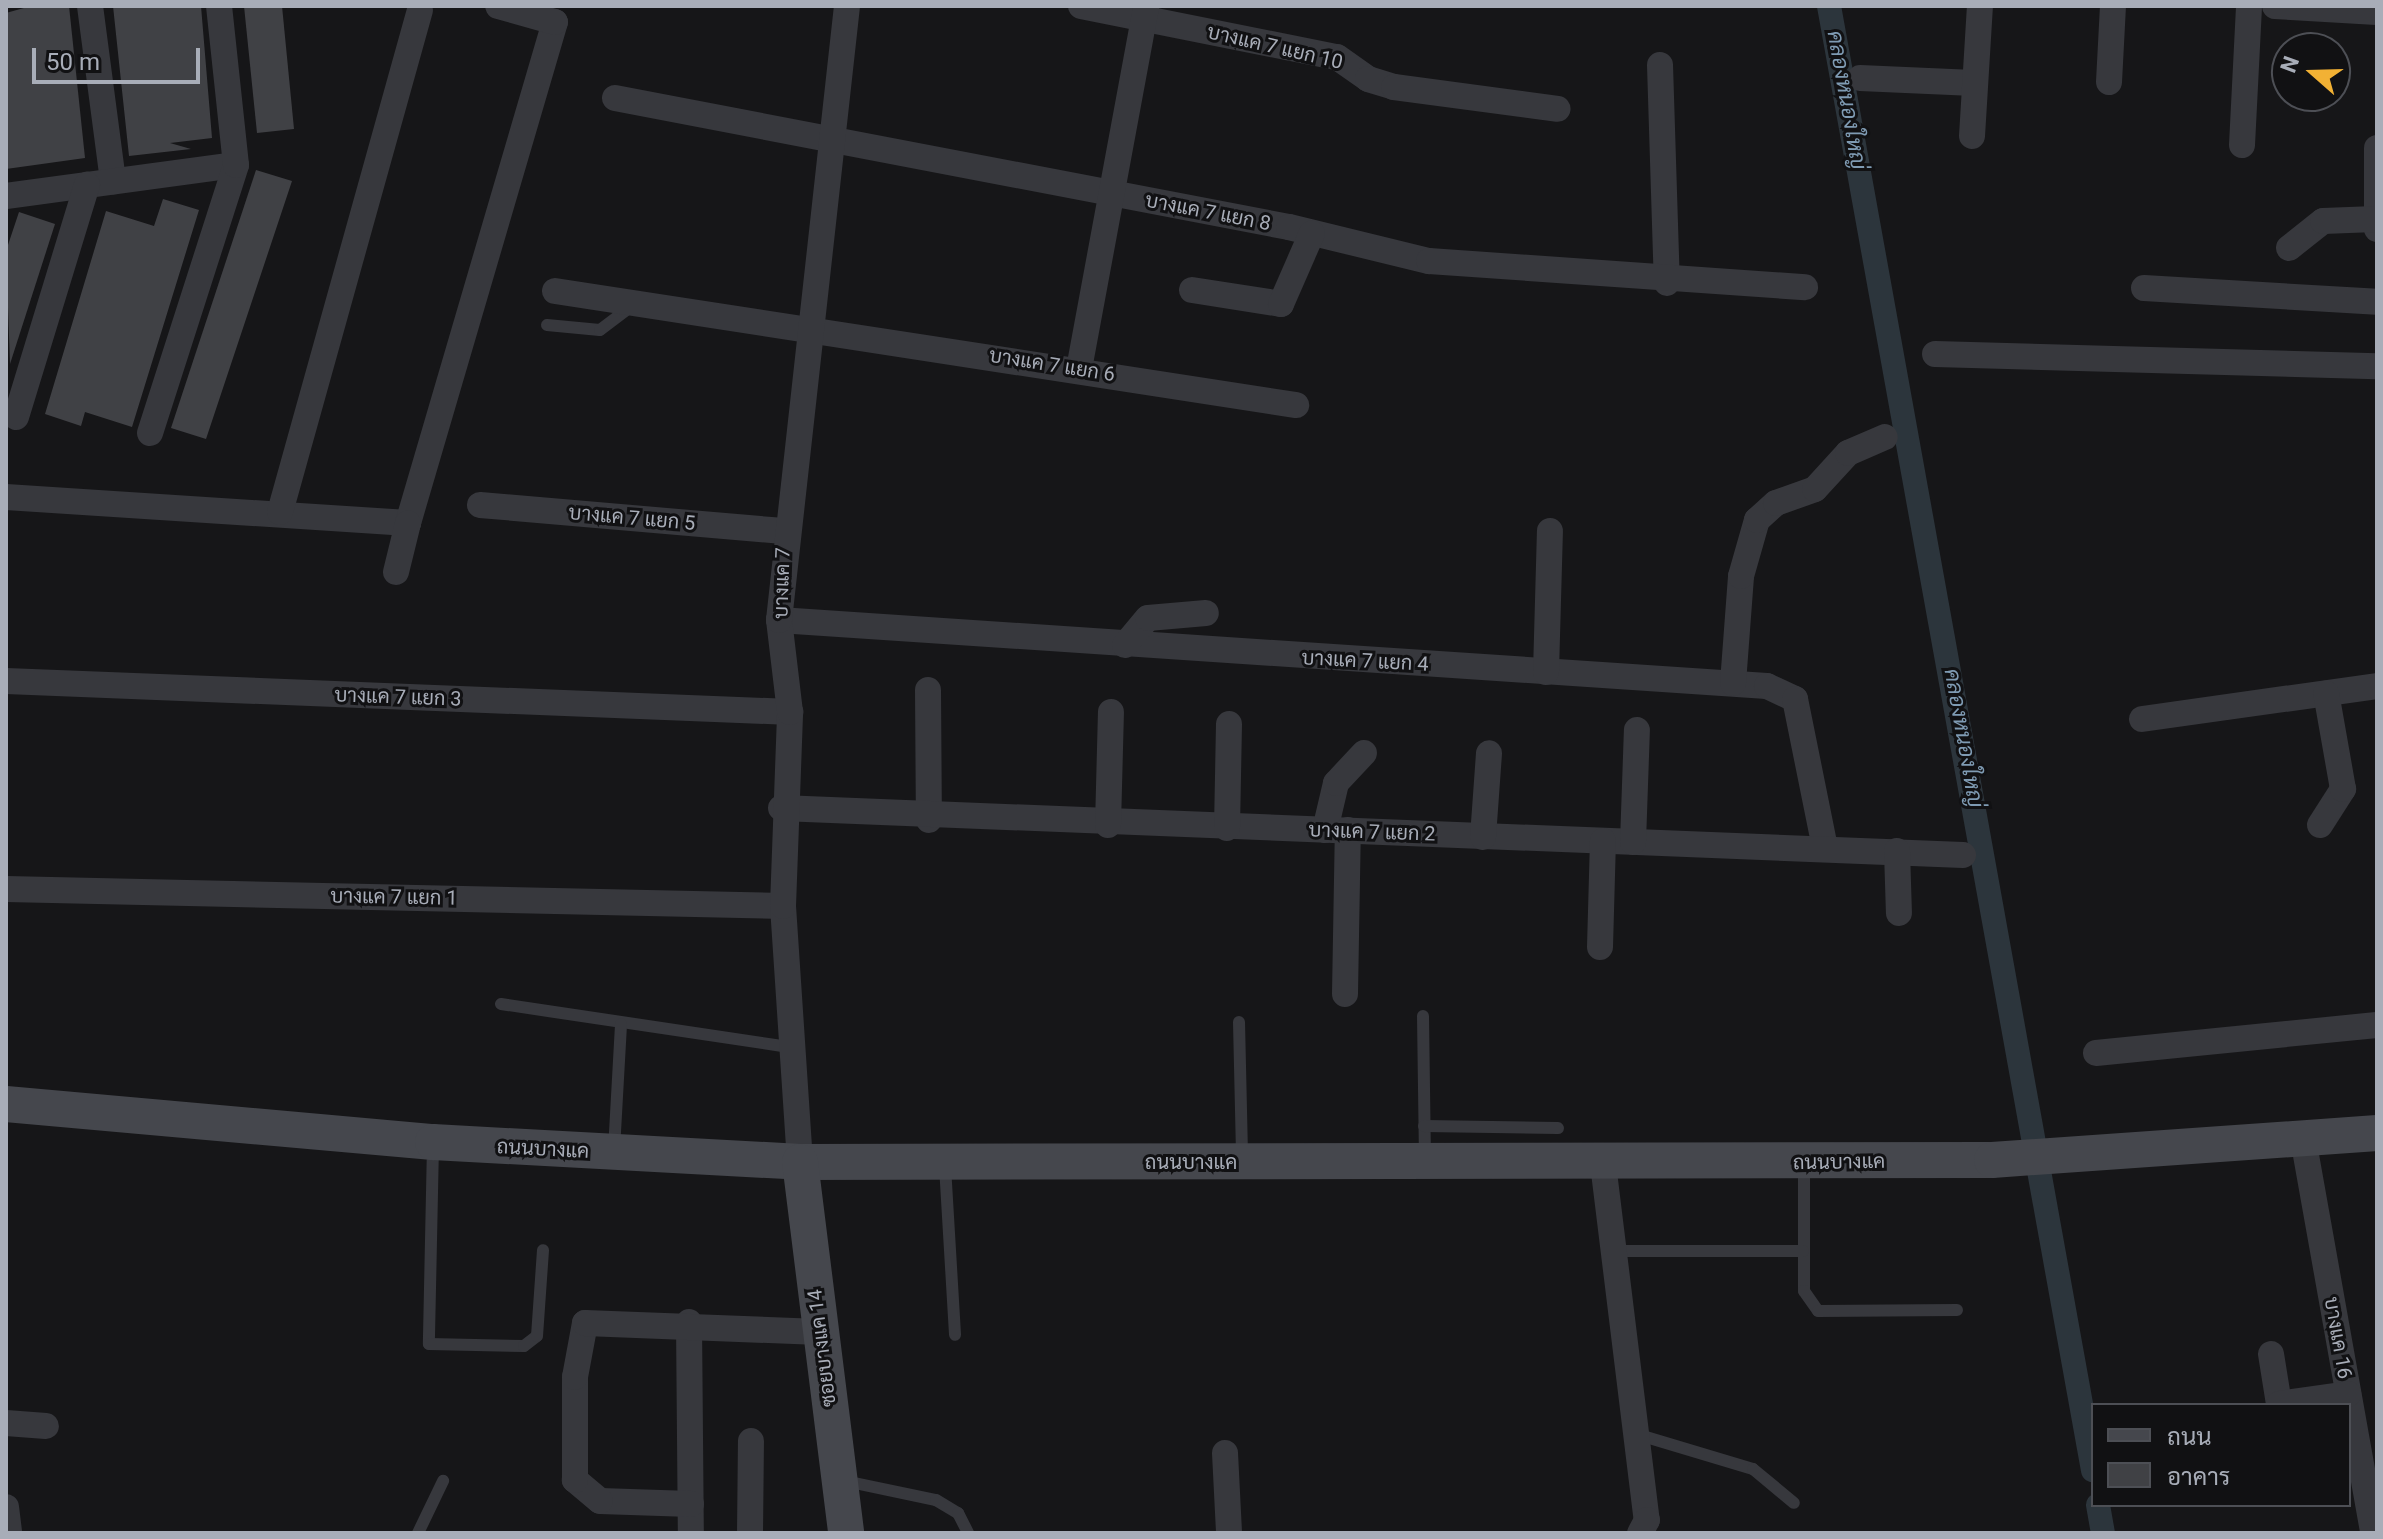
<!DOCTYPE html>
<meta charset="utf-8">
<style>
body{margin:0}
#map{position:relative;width:2383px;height:1539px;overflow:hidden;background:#161618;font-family:Roboto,Sarabun,sans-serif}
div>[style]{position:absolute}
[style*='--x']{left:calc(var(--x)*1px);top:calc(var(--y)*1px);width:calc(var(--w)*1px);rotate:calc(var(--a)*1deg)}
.canal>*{height:24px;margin:-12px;padding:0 12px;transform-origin:12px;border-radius:12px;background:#2c353c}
.building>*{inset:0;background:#404145}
.lane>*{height:12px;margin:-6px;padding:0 6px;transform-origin:6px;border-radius:6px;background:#37383d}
.street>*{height:26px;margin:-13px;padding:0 13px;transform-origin:13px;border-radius:13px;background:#37383d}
.secondary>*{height:36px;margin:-18px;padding:0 18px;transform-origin:18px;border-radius:18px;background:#45474d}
span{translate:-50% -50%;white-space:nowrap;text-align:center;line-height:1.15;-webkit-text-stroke:6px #111113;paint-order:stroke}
.street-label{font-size:20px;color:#a8adb8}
.water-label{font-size:22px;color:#7f9bb3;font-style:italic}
.frame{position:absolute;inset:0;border:8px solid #a8adb8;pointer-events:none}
.legend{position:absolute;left:2091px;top:1403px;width:260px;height:104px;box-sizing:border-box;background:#111113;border:2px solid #4d4f55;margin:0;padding:10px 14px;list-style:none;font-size:24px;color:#a8adb8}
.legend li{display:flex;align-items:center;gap:16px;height:40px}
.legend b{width:40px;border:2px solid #4d4f55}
.north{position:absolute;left:2271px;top:32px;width:80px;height:80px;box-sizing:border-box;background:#111113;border:2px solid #4d4f55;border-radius:50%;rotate:290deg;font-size:22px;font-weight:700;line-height:32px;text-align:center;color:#a8adb8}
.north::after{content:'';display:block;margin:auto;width:28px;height:36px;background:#f2b134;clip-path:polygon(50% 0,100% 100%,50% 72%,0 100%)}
.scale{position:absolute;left:32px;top:48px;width:168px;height:36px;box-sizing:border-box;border:4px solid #a8adb8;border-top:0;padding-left:10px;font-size:24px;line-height:28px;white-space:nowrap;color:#a8adb8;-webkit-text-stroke:6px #111113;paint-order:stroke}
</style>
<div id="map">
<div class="canal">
<i style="--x:1829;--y:6;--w:1488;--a:79.78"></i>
<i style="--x:2098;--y:1505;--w:28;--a:80"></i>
</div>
<div class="building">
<i style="clip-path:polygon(31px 6px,69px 6px,85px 158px,6px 169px,6px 13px)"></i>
<i style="clip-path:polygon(113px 6px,201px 6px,212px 138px,170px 143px,191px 149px,129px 156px)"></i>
<i style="clip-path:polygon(244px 6px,282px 6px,294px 129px,257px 133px)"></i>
<i style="clip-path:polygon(256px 170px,292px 181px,206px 439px,171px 428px)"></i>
<i style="clip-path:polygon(163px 199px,199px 210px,132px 427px,85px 412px,81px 426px,45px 414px,106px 211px,154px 226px)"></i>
<i style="clip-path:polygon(19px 212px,55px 224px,10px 364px,6px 251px)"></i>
</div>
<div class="lane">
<i style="--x:547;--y:325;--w:53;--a:5.4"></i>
<i style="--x:600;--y:330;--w:41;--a:-37.1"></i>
<i style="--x:501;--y:1004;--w:291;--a:8.5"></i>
<i style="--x:1423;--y:1016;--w:143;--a:89.2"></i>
<i style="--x:1239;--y:1022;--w:137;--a:88.7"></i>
<i style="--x:1424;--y:1126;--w:134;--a:0.9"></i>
<i style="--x:433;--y:1145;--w:199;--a:91.2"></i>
<i style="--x:429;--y:1344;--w:95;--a:1.2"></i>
<i style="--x:524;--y:1346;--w:16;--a:-38"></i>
<i style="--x:537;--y:1336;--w:86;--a:-86"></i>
<i style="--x:614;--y:1150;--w:126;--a:-86.8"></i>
<i style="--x:1804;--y:1165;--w:126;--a:90"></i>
<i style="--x:1804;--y:1291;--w:24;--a:55"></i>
<i style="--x:1818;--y:1311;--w:139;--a:-0.4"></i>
<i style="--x:945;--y:1166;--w:169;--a:86.6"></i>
<i style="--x:1614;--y:1251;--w:189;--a:0"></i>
<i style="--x:1636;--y:1434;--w:122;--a:16.7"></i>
<i style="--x:1753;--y:1469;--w:53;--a:39.7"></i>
<i style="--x:845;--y:1481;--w:93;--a:11.8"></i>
<i style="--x:936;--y:1500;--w:26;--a:31"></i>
<i style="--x:958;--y:1513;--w:22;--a:63"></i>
<i style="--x:418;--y:1533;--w:58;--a:-64.3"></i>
</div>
<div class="street">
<i style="--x:90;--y:6;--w:177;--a:82.5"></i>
<i style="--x:1081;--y:6;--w:261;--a:11.3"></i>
<i style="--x:1337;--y:57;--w:38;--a:35"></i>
<i style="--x:1368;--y:79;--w:27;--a:17"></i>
<i style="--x:1394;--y:87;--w:165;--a:7.6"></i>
<i style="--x:2275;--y:6;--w:102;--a:3.4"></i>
<i style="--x:1660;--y:65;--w:218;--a:88.2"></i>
<i style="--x:1860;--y:78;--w:114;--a:2.5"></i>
<i style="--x:2109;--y:82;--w:76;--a:-87"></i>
<i style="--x:615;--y:98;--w:686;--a:10.84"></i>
<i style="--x:1289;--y:227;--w:144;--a:13.7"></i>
<i style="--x:1429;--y:261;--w:377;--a:4"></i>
<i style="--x:1972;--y:136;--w:130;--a:-86.5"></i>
<i style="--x:2242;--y:145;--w:139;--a:-87.1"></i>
<i style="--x:2377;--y:148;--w:81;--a:90"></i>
<i style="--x:6;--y:196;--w:232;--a:-7.7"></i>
<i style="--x:2289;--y:248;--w:43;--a:-38.5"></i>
<i style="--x:2323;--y:221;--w:52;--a:-2.2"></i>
<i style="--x:2144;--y:288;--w:233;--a:3.4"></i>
<i style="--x:1192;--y:290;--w:90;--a:8.9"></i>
<i style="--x:1281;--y:304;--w:77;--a:-66.4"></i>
<i style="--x:555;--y:291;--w:750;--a:8.75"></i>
<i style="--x:1935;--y:354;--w:442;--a:1.6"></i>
<i style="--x:1079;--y:369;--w:369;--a:-79.5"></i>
<i style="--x:16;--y:417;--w:243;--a:-73"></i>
<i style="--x:150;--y:433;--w:281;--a:-72.2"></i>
<i style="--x:236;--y:165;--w:160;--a:-96.1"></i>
<i style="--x:6;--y:497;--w:403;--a:3.7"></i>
<i style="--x:408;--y:523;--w:522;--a:-73.65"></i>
<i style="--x:555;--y:22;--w:59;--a:-164.3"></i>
<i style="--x:480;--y:505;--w:305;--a:4.9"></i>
<i style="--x:280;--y:512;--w:521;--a:-74.42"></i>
<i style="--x:396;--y:572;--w:50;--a:-76.2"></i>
<i style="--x:779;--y:620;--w:990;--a:3.82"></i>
<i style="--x:1767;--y:686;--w:31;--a:25"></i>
<i style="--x:1795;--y:699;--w:152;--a:78.6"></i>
<i style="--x:1125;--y:645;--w:35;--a:-50"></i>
<i style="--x:1148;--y:618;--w:58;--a:-4.9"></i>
<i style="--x:1546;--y:672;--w:141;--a:-88.4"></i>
<i style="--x:6;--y:681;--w:785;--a:2.26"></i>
<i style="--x:1733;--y:683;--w:107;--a:-85.7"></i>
<i style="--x:1741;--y:576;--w:58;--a:-74.1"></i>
<i style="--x:1757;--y:520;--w:25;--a:-42"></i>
<i style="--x:1776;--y:503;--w:41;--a:-19.7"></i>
<i style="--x:1815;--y:489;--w:49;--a:-47.5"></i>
<i style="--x:1848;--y:453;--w:40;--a:-23.4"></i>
<i style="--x:928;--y:690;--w:130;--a:89.6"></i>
<i style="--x:2142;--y:719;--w:237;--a:-8"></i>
<i style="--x:781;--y:808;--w:1183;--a:2.28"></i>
<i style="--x:1108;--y:825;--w:113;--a:-88.5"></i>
<i style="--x:2320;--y:825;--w:43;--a:-57.4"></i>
<i style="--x:2343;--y:789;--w:97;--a:-100"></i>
<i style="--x:1227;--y:828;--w:104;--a:-88.9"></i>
<i style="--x:1325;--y:830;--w:48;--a:-76.8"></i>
<i style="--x:1336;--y:783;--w:41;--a:-47"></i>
<i style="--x:1483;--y:837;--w:84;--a:-85.9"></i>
<i style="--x:1633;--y:842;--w:112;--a:-88"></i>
<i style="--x:1897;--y:851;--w:62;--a:88.2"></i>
<i style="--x:6;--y:889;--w:777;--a:1.25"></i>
<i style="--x:1600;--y:947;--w:106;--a:-88.4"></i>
<i style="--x:1345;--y:994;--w:164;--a:-89"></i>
<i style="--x:2096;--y:1053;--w:282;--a:-5.7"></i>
<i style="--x:2304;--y:1144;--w:395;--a:79.9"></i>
<i style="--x:800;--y:1162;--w:257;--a:-93.8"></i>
<i style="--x:783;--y:906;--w:194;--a:-87.9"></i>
<i style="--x:790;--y:712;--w:93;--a:-96.8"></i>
<i style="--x:779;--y:620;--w:618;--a:-83.68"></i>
<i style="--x:1603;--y:1164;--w:359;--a:83"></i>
<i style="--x:1647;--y:1520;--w:15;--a:118"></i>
<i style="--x:689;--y:1322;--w:211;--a:89.5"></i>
<i style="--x:2271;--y:1354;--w:51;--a:80.9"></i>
<i style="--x:2279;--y:1404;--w:70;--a:-8.2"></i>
<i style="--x:6;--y:1423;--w:40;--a:4.3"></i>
<i style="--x:1225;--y:1453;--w:80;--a:87.1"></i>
<i style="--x:691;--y:1504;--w:91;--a:-178.1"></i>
<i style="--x:600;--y:1501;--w:33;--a:-140"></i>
<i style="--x:575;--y:1480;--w:103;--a:-90"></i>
<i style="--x:575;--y:1377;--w:55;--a:-79.5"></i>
<i style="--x:585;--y:1323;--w:235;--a:2.2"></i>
<i style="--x:6;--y:1507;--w:26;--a:83"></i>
<i style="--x:750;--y:1533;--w:92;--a:-89.4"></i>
</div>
<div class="secondary">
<i style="--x:6;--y:1104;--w:429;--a:5.1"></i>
<i style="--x:433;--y:1142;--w:368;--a:3.1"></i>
<i style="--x:800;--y:1162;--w:1192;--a:-0.1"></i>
<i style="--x:1992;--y:1160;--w:386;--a:-4"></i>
<i style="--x:800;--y:1162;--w:374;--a:82.9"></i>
</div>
<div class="street-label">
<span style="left:1275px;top:47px;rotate:13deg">บางแค 7 แยก 10</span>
<span style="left:1208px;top:212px;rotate:11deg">บางแค 7 แยก 8</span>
<span style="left:1052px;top:365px;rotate:9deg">บางแค 7 แยก 6</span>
<span style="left:632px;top:518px;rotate:5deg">บางแค 7 แยก 5</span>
<span style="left:782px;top:583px;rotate:-88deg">บางแค 7</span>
<span style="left:1365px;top:661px;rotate:3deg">บางแค 7 แยก 4</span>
<span style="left:398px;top:697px;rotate:2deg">บางแค 7 แยก 3</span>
<span style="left:1372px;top:832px;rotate:2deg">บางแค 7 แยก 2</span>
<span style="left:394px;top:897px;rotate:1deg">บางแค 7 แยก 1</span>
<span style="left:543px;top:1149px;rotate:3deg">ถนนบางแค</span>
<span style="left:1191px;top:1162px">ถนนบางแค</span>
<span style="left:1839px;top:1162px;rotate:-1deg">ถนนบางแค</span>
<span style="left:2338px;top:1338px;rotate:80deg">บางแค 16</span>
<span style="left:822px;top:1348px;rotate:-97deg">ซอยบางแค 14</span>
</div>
<div class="water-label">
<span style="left:1847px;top:100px;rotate:80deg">คลองหนองใหญ่</span>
<span style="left:1964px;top:738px;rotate:80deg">คลองหนองใหญ่</span>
</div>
<div class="frame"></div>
<ul class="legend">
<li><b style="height:10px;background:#45474d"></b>ถนน</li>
<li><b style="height:22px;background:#404145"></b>อาคาร</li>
</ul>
<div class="north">N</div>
<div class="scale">50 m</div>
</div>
